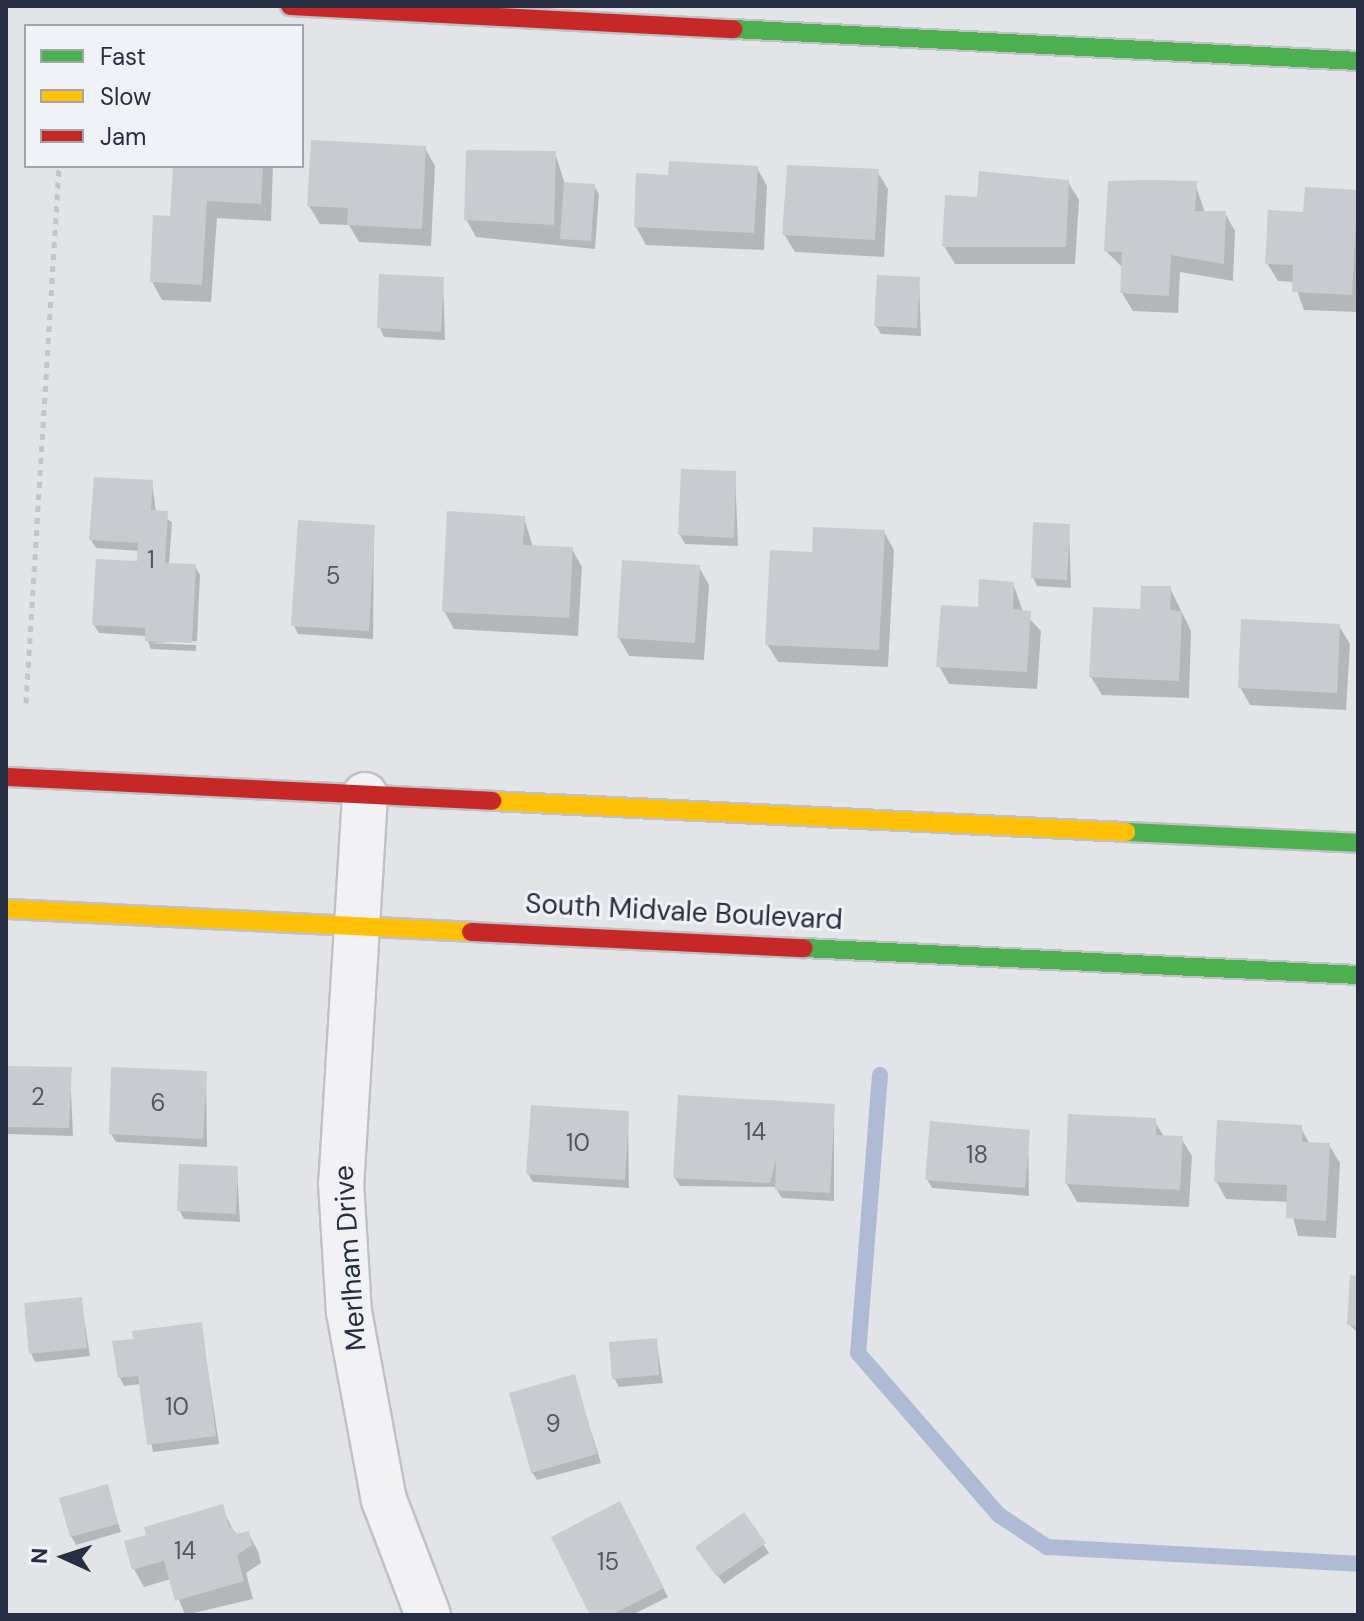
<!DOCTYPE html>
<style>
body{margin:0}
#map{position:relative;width:1364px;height:1621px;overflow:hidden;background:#e2e4e8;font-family:"DM Sans",sans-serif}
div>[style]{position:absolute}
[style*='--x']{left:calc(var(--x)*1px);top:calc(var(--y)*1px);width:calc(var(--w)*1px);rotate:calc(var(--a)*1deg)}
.shadow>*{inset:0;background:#0003}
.stream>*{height:16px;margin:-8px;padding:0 8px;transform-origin:8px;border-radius:8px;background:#afbbd4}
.building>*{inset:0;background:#c9cbd0}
.path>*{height:5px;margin-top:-2.5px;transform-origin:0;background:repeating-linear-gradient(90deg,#c4c5cb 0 6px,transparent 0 12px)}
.roads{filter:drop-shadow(2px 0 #bfc1c6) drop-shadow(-2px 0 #bfc1c6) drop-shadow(0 2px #bfc1c6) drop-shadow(0 -2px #bfc1c6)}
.street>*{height:44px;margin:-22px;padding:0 22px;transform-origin:22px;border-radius:22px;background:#f2f2f4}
.fast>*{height:18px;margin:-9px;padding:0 9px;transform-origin:9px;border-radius:9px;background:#4caf50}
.slow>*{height:18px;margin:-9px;padding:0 9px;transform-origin:9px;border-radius:9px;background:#ffc107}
.jam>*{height:18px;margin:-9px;padding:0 9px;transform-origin:9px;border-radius:9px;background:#c62828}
span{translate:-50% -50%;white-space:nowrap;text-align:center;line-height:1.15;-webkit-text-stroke:6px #f0f2f7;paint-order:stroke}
.number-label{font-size:24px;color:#525767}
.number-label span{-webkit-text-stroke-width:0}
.street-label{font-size:28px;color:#282e42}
.frame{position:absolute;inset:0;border:8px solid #282e42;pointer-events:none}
.legend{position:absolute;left:24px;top:24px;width:280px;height:144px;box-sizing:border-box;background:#f0f2f7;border:2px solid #a0a4af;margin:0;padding:10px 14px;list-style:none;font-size:24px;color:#282e42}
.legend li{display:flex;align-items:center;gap:16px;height:40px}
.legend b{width:40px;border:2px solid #a0a4af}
.north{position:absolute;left:24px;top:1517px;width:80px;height:80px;-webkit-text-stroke:6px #f0f2f7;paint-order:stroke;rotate:273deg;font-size:22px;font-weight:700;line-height:32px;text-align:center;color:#282e42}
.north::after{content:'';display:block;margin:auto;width:28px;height:36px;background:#282e42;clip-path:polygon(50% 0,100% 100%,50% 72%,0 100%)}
</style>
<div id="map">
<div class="shadow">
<i style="clip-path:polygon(425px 148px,435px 166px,431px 246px,359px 242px,349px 225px,320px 224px,309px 206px)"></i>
<i style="clip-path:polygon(555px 153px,565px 184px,594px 186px,599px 194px,595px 249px,476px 237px,466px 219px)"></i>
<i style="clip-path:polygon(175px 166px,273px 166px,271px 221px,217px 218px,211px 302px,162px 300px,152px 282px,172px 218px)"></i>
<i style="clip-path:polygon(757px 168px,767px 186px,764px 250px,646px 245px,636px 227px,670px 177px)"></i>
<i style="clip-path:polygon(877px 171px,888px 189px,884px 257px,795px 252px,784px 234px)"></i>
<i style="clip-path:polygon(1068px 182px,1079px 200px,1075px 264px,955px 264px,944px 246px,979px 199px)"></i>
<i style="clip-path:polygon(1195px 183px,1205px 213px,1225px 213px,1235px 231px,1233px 281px,1180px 272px,1178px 313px,1133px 311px,1122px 293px,1124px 269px,1106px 251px)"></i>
<i style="clip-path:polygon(1307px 189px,1358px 192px,1358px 312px,1304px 310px,1294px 282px,1278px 281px,1267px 263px,1305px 214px)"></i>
<i style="clip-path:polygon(443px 279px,445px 340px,384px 337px,380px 328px)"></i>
<i style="clip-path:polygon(919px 279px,921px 336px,881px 334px,876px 326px)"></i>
<i style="clip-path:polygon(735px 473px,738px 546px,685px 544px,680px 535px)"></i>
<i style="clip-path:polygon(152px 482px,156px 513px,172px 522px,169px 565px,195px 566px,200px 575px,197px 641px,149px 643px,196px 645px,196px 651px,151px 649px,147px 640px,147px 636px,99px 633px,94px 625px,139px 563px,140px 551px,96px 548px,91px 540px)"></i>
<i style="clip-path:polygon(524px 518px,533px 547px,572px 549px,582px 567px,578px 636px,454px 629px,444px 611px)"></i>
<i style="clip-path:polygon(1069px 526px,1071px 588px,1037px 586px,1033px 577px)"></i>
<i style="clip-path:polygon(374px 527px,373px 639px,298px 634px,294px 626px)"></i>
<i style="clip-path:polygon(884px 532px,894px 550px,888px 667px,778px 662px,767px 644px,814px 554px)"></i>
<i style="clip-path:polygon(699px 567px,709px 585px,704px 660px,629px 656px,619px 638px)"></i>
<i style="clip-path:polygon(1013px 583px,1023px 612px,1041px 631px,1037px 689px,949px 684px,939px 666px,979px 609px)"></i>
<i style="clip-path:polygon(1170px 588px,1191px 631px,1189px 698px,1102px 695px,1091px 677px,1142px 611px)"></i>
<i style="clip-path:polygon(1339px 626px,1350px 644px,1346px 710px,1250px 705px,1240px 687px)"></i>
<i style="clip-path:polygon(6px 1068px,70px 1069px,73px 1136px,6px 1134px)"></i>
<i style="clip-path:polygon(206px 1073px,207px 1147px,116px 1142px,111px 1134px)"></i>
<i style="clip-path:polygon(834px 1105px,834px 1201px,782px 1198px,775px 1187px,680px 1186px,675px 1178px)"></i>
<i style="clip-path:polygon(628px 1113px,629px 1188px,533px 1182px,528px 1174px)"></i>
<i style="clip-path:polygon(1154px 1120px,1164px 1137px,1181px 1138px,1192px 1156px,1189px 1207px,1077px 1202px,1067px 1184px)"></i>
<i style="clip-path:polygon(1300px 1127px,1310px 1144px,1329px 1145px,1340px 1163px,1336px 1238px,1298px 1236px,1289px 1202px,1226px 1199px,1216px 1181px)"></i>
<i style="clip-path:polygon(1028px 1131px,1029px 1196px,932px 1188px,927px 1179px)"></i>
<i style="clip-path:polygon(237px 1168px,240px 1222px,184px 1219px,179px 1210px)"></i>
<i style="clip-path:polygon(1358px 1278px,1358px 1333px,1349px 1324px)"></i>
<i style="clip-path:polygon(81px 1299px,90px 1356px,35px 1362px,31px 1353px)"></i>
<i style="clip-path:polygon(201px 1325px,219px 1444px,153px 1452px,141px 1384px,124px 1386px,120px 1378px,136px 1340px)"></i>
<i style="clip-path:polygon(656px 1340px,663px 1383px,619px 1387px,614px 1378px)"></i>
<i style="clip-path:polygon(574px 1377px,601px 1463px,537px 1480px,532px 1472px)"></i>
<i style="clip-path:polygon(107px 1487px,121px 1532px,76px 1545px,71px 1536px)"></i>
<i style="clip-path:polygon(222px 1507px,235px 1534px,248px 1533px,258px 1551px,261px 1563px,246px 1573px,253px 1599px,185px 1615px,171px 1579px,144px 1587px,134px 1569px)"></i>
<i style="clip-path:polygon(624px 1512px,668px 1597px,632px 1615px,593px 1615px)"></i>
<i style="clip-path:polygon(744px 1515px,769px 1553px,724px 1584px,703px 1556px)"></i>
</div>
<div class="stream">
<i style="--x:880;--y:1075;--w:279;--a:94.5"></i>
<i style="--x:858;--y:1353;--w:215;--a:49"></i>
<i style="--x:999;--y:1515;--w:58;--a:33.7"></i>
<i style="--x:1047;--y:1547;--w:311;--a:3.1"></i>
</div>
<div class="building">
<i style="clip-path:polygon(311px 140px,426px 146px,422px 229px,347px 225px,348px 208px,307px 206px)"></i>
<i style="clip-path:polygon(466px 150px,556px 151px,554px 225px,464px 220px)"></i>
<i style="clip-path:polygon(669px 161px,758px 166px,754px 233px,634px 227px,636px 173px,668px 175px)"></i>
<i style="clip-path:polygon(787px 165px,879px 169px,875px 240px,782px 235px)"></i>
<i style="clip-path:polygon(173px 166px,263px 166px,261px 204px,207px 201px,202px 285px,150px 282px,153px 215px,170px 216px)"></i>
<i style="clip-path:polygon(979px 171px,1069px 180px,1066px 247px,942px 247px,945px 195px,977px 197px)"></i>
<i style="clip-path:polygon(1148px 180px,1197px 181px,1195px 211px,1226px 211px,1224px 264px,1171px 255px,1169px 296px,1120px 293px,1122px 252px,1104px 251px,1108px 181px)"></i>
<i style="clip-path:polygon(564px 182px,595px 184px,591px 241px,560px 239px)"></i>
<i style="clip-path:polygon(1305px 187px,1358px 190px,1352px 295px,1292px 292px,1293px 265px,1265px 264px,1268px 210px,1303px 212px)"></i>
<i style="clip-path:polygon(379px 274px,444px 277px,441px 332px,377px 328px)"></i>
<i style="clip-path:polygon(877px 275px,920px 277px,917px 328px,874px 326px)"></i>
<i style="clip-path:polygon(681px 469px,736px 471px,734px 538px,678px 535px)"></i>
<i style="clip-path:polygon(94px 477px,153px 480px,151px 510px,168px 511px,165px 563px,196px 564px,192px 643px,145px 641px,145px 628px,92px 625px,96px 559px,137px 561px,138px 543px,89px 540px)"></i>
<i style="clip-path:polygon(447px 511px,525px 516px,523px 545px,573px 547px,569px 618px,442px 612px)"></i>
<i style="clip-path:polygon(298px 520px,375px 525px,369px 631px,291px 626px)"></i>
<i style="clip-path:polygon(1033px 522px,1070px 524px,1067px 580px,1031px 578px)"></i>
<i style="clip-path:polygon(813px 527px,885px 530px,879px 650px,765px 645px,770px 550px,812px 552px)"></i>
<i style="clip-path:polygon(622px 560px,700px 565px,695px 643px,617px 638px)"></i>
<i style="clip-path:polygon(979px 579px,1014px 582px,1013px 609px,1031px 611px,1027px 672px,936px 667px,941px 605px,978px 607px)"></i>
<i style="clip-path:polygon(1141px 586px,1171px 586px,1170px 610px,1182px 611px,1179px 681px,1089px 677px,1093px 607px,1140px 609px)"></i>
<i style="clip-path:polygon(1241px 619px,1340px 624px,1337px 693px,1238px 688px)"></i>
<i style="clip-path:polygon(6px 1066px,72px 1067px,69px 1128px,6px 1127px)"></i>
<i style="clip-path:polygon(111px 1067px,207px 1071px,203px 1139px,109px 1134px)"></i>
<i style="clip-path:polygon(678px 1095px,835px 1104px,830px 1193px,775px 1190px,776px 1160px,770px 1183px,673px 1178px)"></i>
<i style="clip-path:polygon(531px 1105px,629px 1111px,625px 1180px,526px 1174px)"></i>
<i style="clip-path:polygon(1068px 1114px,1156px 1118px,1156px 1135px,1183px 1136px,1180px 1190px,1065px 1184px)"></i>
<i style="clip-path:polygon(1217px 1120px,1302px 1125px,1302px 1142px,1330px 1143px,1326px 1221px,1286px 1218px,1287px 1185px,1214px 1182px)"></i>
<i style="clip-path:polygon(930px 1121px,1030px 1130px,1025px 1188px,925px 1180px)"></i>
<i style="clip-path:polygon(179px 1164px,238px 1166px,236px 1214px,177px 1211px)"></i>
<i style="clip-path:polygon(1350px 1275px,1358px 1276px,1358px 1326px,1347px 1325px)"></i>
<i style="clip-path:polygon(82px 1297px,87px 1348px,29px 1354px,24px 1303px)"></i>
<i style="clip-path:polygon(202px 1322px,216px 1436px,147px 1445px,138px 1376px,118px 1378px,112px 1341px,133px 1339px,132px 1331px)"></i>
<i style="clip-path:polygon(657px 1338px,659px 1375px,612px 1379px,609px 1342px)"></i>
<i style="clip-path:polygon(575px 1374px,597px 1454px,531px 1473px,509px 1393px)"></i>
<i style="clip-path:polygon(108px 1484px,118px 1524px,70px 1537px,59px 1498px)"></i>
<i style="clip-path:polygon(620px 1501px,664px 1588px,611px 1615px,590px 1615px,551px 1537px)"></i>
<i style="clip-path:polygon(223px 1504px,229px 1526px,238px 1534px,249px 1531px,252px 1545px,237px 1555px,244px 1581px,175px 1601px,164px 1561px,132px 1570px,124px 1541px,146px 1535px,144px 1527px)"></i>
<i style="clip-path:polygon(744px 1512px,766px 1543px,717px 1577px,695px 1547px)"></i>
</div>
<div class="path">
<i style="--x:26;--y:703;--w:538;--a:-86.48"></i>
</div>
<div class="roads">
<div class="street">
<i style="--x:365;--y:795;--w:389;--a:93.5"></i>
<i style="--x:341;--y:1183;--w:129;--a:86.5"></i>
<i style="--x:349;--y:1312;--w:191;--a:79.5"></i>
<i style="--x:384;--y:1500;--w:123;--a:69.1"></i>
</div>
<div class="fast">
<i style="--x:733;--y:29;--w:626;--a:2.93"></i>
<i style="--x:1126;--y:832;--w:232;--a:2.7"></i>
<i style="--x:804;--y:948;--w:555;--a:2.79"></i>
</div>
<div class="slow">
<i style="--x:492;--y:801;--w:635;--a:2.8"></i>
<i style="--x:6;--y:909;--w:466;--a:2.8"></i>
</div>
<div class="jam">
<i style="--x:290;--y:6;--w:444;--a:3"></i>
<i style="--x:6;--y:777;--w:487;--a:2.8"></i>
<i style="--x:471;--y:932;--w:333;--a:2.8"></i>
</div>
</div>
<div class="number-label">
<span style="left:151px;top:560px">1</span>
<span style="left:333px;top:576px">5</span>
<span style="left:38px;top:1097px">2</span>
<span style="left:158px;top:1103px">6</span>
<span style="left:755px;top:1132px">14</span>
<span style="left:578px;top:1143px">10</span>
<span style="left:977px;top:1155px">18</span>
<span style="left:177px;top:1407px">10</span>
<span style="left:553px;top:1424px">9</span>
<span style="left:185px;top:1551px">14</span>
<span style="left:608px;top:1562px">15</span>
</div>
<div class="street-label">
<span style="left:684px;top:912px;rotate:3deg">South Midvale Boulevard</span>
<span style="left:350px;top:1258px;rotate:-94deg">Merlham Drive</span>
</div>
<div class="frame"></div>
<ul class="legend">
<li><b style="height:10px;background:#4caf50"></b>Fast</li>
<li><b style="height:10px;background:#ffc107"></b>Slow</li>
<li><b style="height:10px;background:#c62828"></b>Jam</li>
</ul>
<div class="north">N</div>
</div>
